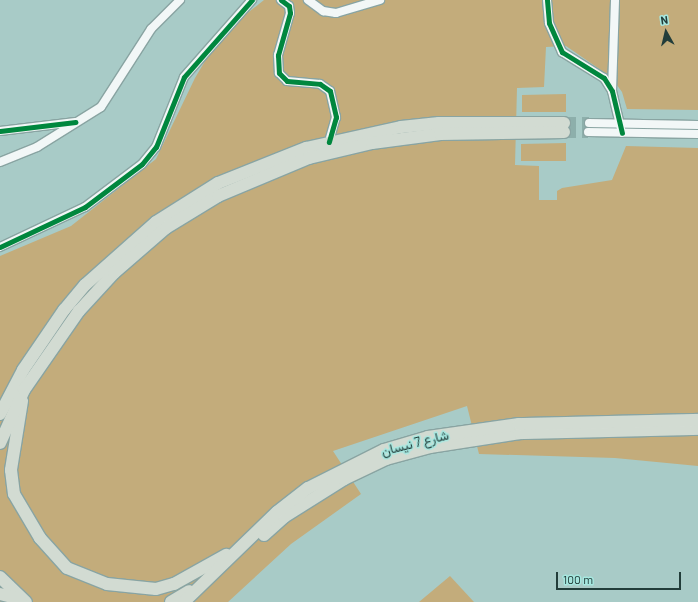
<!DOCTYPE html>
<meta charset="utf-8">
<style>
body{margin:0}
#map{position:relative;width:698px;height:602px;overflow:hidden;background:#a8cbc7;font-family:Barlow,Vazirmatn,sans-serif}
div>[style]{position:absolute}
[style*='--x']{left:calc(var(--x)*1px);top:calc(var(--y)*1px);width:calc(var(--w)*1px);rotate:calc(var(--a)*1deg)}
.green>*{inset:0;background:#c3ac7b}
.primary-tunnel>*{height:12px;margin-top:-6px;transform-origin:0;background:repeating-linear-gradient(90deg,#8dafab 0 12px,transparent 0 18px)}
.roads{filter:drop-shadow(1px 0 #89a4a2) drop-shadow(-1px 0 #89a4a2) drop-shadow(0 1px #89a4a2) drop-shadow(0 -1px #89a4a2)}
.minor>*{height:8px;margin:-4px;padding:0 4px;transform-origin:4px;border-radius:4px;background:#f2f7f7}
.primary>*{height:12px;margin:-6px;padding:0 6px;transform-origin:6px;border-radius:6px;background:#d2dbd2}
.cycleway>*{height:5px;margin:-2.5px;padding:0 2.5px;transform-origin:2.5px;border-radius:2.5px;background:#00873e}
span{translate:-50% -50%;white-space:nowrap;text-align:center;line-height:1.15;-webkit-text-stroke:3px #a6e8e0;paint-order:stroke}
.street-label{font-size:13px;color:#223d3a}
.north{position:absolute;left:646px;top:12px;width:40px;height:40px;-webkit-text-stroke:3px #a6e8e0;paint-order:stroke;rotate:352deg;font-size:11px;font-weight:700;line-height:16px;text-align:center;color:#223d3a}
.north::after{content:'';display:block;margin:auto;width:14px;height:18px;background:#223d3a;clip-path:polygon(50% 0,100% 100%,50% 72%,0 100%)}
.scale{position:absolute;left:556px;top:572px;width:125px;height:18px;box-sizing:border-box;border:2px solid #223d3a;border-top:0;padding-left:5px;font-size:12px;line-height:14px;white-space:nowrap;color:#223d3a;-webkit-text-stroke:3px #a6e8e0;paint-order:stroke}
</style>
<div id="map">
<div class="green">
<i style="clip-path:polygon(264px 0,698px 0,698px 110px,627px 109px,622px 92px,611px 77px,566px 46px,546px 47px,544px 87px,517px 88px,515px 165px,539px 166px,539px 200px,557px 200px,557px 191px,562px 188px,612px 180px,626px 146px,698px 148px,698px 466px,615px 458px,479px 454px,467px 406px,333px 451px,361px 494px,291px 544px,228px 602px,0 602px,0 256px,71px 226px,156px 159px,195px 78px,221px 34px)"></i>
<i style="clip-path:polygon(566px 94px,566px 112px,522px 112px,522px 95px)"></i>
<i style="clip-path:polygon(566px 143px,566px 161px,521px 161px,521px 144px)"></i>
<i style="clip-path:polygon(450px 576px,474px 602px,419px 602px)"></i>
</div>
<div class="primary-tunnel">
<i style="--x:564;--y:123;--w:25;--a:0"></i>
<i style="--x:564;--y:132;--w:24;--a:0"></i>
</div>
<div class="roads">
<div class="minor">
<i style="--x:281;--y:0;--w:10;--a:37"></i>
<i style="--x:289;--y:6;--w:7;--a:82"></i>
<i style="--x:290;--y:13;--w:44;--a:105.9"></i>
<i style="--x:278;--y:55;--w:18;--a:87"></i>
<i style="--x:279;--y:73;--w:11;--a:45"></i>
<i style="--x:287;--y:81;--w:33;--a:5"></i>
<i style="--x:320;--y:84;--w:12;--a:35"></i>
<i style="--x:330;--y:91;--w:27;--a:77"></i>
<i style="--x:336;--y:117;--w:26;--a:106"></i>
<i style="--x:308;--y:0;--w:19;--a:36"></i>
<i style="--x:323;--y:11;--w:13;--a:9"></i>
<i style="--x:336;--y:13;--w:46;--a:-16.5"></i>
<i style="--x:547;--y:0;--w:23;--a:85"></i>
<i style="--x:549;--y:23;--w:32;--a:66"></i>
<i style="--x:562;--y:52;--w:49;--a:31.8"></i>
<i style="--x:604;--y:78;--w:15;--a:58"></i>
<i style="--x:612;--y:91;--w:43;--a:76.6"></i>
<i style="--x:612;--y:91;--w:91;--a:-88.1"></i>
<i style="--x:589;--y:123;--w:109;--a:1.1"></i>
<i style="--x:0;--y:131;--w:76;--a:-6.8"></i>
<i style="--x:588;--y:132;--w:110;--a:1"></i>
<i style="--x:0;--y:162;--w:40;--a:-22"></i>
<i style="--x:37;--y:147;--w:75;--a:-32"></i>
<i style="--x:101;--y:107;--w:93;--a:-57.3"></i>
<i style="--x:151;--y:29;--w:41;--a:-45"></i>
<i style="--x:0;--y:247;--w:94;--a:-25.2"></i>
<i style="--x:85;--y:207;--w:71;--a:-37"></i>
<i style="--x:142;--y:164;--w:22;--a:-51"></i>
<i style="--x:156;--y:147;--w:75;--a:-68.2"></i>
<i style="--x:184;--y:77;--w:103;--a:-48.6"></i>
</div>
<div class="primary">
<i style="--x:22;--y:401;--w:70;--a:99.1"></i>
<i style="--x:11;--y:470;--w:24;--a:83"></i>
<i style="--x:14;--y:494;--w:51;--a:59.4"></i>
<i style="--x:40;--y:538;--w:40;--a:48"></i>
<i style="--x:67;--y:568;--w:43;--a:21.8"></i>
<i style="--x:107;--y:584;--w:49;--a:5.8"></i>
<i style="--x:156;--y:589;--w:19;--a:-16"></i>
<i style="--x:174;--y:584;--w:60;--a:-29.1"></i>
<i style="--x:0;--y:414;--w:50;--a:-62.4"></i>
<i style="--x:23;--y:370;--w:73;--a:-55.7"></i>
<i style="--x:64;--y:310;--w:33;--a:-50"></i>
<i style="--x:85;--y:285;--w:95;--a:-41.6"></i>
<i style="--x:156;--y:222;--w:73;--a:-32.2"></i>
<i style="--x:218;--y:183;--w:95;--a:-21.7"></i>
<i style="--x:306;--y:148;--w:97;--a:-12.5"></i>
<i style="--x:401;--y:127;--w:38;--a:-6"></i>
<i style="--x:439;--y:123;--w:125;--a:0"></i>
<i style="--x:0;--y:443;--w:58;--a:-65.6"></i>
<i style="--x:24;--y:390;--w:96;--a:-55.2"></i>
<i style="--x:79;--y:311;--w:52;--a:-47.4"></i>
<i style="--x:114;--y:273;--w:69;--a:-40.9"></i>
<i style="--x:166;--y:228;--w:61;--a:-31.6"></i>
<i style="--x:218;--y:196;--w:99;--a:-22.7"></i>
<i style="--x:309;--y:158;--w:65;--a:-13.4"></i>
<i style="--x:372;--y:143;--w:69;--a:-7.5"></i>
<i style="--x:440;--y:134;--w:124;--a:-0.9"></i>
<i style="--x:264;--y:535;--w:27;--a:-42"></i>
<i style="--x:284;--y:517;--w:71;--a:-32.3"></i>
<i style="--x:344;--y:479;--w:47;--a:-25.5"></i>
<i style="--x:386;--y:459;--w:46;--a:-15.3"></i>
<i style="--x:430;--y:447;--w:91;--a:-8.8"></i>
<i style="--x:520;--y:433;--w:178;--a:-1.3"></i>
<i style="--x:0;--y:577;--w:36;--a:44"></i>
<i style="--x:0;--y:594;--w:21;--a:14"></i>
<i style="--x:171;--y:602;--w:21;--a:-31"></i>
<i style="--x:184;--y:602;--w:129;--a:-44.1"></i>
<i style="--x:277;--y:512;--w:39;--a:-38"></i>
<i style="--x:308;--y:488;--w:85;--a:-26.6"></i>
<i style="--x:384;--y:450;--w:46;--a:-16.5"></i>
<i style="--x:428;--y:437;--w:92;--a:-8.1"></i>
<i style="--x:519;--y:424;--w:179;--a:-1.3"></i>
</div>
</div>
<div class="cycleway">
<i style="--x:281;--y:0;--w:10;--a:37"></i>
<i style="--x:289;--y:6;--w:7;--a:82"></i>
<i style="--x:290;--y:13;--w:44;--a:105.9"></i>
<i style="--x:278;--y:55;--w:18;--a:87"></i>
<i style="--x:279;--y:73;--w:11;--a:45"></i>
<i style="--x:287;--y:81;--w:33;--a:5"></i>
<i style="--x:320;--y:84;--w:12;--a:35"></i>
<i style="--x:330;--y:91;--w:27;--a:77"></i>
<i style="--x:336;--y:117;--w:26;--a:106"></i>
<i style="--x:547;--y:0;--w:23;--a:85"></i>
<i style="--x:549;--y:23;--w:32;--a:66"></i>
<i style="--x:562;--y:52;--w:49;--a:31.8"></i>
<i style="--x:604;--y:78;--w:15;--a:58"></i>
<i style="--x:612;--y:91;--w:43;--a:76.6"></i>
<i style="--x:0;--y:131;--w:76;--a:-6.8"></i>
<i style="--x:0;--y:247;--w:94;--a:-25.2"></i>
<i style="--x:85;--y:207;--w:71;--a:-37"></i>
<i style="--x:142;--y:164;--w:22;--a:-51"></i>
<i style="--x:156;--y:147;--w:75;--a:-68.2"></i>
<i style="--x:184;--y:77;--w:103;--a:-48.6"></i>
</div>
<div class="street-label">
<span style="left:415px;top:443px;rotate:-14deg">شارع 7 نيسان</span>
</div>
<div class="north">N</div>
<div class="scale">100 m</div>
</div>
